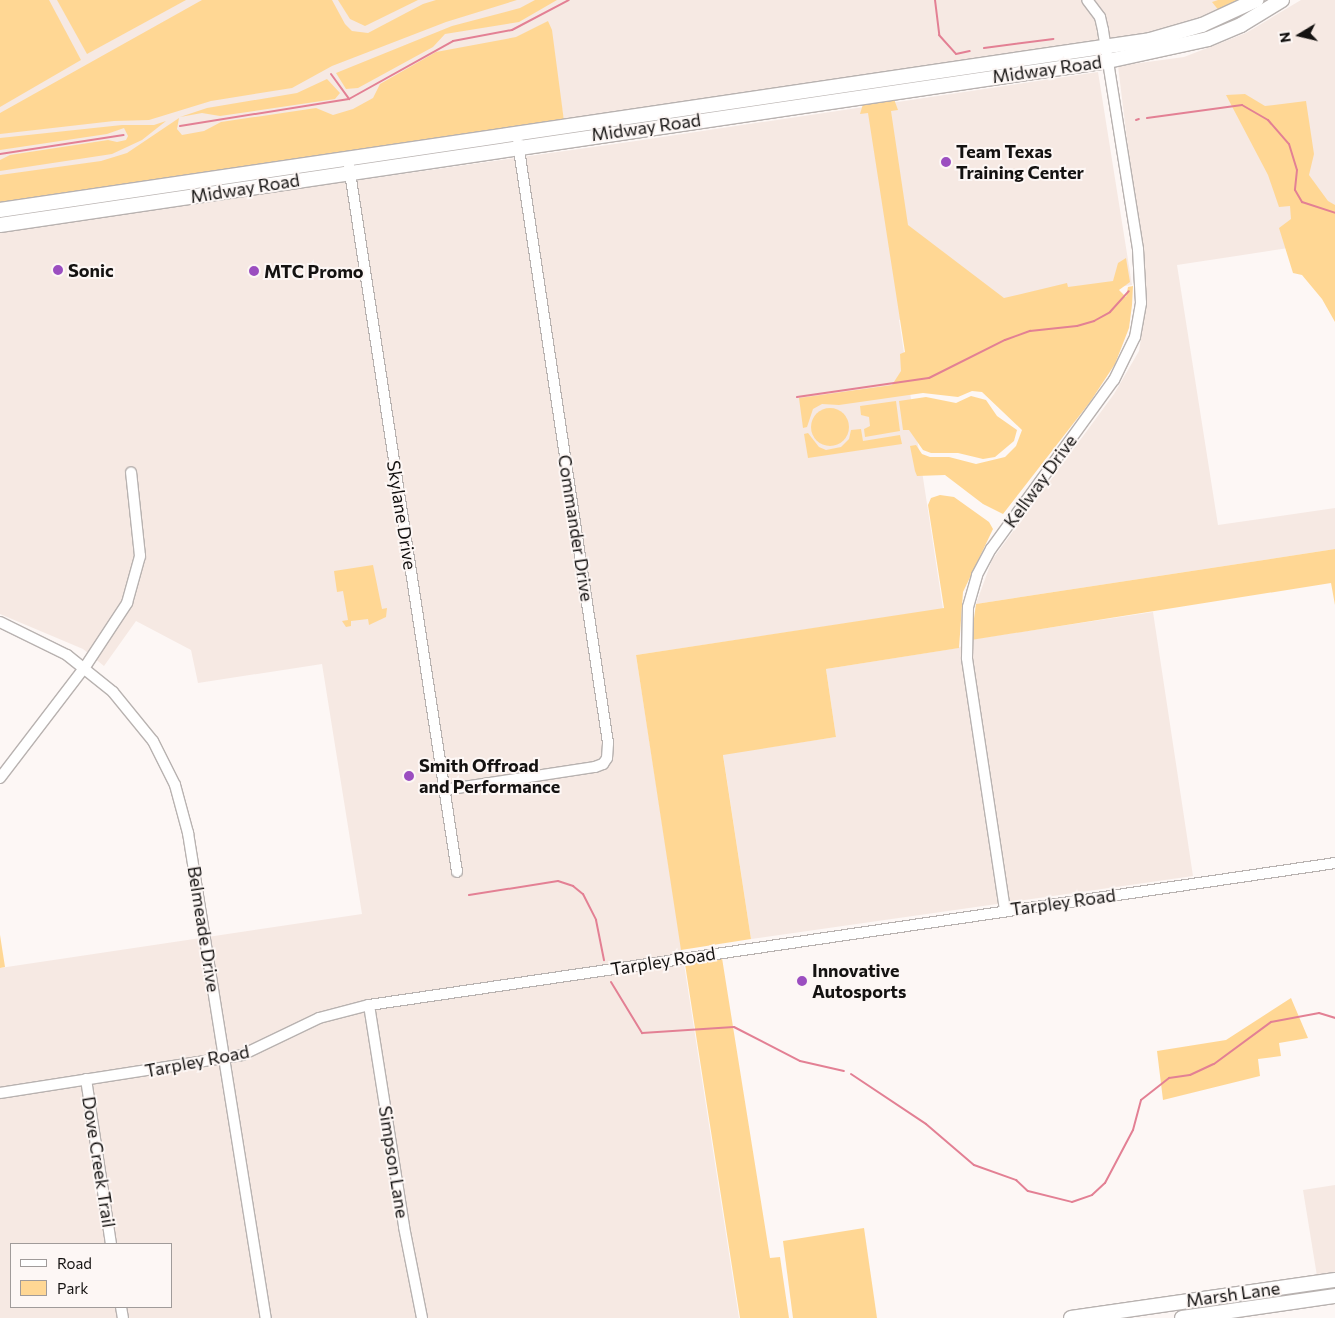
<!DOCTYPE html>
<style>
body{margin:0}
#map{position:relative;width:1335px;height:1318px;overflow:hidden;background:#fdf7f5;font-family:Commissioner,sans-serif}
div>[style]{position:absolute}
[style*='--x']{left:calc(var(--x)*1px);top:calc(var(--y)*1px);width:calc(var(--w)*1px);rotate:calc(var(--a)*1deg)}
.built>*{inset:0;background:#f6e9e3}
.green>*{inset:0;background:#ffd794}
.round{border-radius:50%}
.stream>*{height:2px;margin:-1px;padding:0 1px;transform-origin:1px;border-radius:1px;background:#e38094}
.roads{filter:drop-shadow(1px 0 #b8b2b0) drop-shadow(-1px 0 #b8b2b0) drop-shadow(0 1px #b8b2b0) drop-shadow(0 -1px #b8b2b0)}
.minor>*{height:10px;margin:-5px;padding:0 5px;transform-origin:5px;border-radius:5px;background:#fff}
.major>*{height:14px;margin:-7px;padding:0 7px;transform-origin:7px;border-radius:7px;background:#fff}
.dots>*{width:14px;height:14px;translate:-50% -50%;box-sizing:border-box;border:2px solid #fdf7f5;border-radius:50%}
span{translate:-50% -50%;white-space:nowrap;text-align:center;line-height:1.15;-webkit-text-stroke:4px #fdf7f5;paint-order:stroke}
.street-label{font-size:18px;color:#141211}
.poi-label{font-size:18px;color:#141211;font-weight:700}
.left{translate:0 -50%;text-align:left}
.legend{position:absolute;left:10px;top:1243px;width:162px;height:65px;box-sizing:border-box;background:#fdf7f5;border:1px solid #a09b9a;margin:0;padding:6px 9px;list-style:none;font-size:15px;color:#141211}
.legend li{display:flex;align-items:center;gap:10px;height:25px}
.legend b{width:25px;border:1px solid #a09b9a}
.north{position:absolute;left:1275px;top:10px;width:50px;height:50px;-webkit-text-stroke:4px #fdf7f5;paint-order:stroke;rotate:261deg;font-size:14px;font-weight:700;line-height:20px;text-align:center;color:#141211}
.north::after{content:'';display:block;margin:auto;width:18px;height:22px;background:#141211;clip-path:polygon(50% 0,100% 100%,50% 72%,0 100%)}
</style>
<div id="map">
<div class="built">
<i style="clip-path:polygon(0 0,1241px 0,1205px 19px,1146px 35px,564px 121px,548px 21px,486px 129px,0 201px)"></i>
<i style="clip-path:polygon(1301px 0,1335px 0,1335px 241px,1177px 265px,1218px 525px,1335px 508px,1335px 549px,976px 604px,992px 560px,1114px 394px,1139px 351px,1147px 301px,1118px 66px,1184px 57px,1246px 33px)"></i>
<i style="clip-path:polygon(evenodd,1098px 72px,1132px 285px,899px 320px,943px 609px,636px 655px,739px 1318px,0 1318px,0 968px,362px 914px,322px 664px,198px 683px,191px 650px,136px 621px,104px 666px,83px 649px,0 614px,0 231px,629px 142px,1098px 72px,11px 1244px,171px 1244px,171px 1307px,11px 1307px,11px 1244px)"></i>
<i style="clip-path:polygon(1153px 612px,1193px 876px,751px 939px,723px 754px,836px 737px,826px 669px,958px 648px,974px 639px)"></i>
<i style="clip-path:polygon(1335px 1185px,1335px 1274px,1317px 1276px,1303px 1190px)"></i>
</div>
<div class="green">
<i style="clip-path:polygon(0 0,49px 0,81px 60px,0 107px)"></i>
<i style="clip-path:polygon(57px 0,186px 0,87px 54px)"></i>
<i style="clip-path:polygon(202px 0,332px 0,345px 24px,352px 31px,368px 33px,423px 4px,436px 0,517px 0,446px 22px,332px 66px,292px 88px,211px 101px,149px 120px,114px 121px,0 134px,0 113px)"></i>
<i style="clip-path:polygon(338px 0,418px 0,365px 26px,350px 19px)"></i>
<i style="clip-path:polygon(535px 0,557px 0,519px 22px,445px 34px,433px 47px,358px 88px,346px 89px,336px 73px,452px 26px,520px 8px)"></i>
<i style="clip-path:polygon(1218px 0,1245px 0,1220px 12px,1212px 2px)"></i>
<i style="clip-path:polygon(548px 21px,552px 30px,564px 121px,0 204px,0 175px,101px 161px,127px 153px,179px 118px,177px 129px,182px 135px,204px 131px,221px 122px,316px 108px,333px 115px,353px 109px,373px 98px,380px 84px,436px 52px,516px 37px)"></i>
<i style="clip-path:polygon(327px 79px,340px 93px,335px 99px,220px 116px,202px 113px,180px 117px,207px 108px,297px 93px)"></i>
<i style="clip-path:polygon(1245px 94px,1265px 106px,1306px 101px,1314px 154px,1309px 175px,1328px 201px,1335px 205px,1335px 322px,1322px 299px,1302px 275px,1293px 273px,1279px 228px,1291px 219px,1290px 206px,1279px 207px,1268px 175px,1226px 95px)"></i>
<i style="clip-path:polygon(894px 99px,898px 110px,891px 111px,908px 225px,1004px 298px,1067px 283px,1068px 287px,1113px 281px,1118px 263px,1126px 258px,1130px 282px,1119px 290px,1126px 297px,1128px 287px,1133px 286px,1132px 305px,1129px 328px,1115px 364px,1090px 402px,1003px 514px,983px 504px,945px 475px,917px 476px,915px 471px,910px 446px,916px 445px,922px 454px,930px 457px,949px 457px,976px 464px,1005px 457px,1016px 446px,1022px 430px,982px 392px,972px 391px,958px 397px,923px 393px,839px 405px,822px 404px,813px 409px,807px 427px,803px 428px,799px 398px,892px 385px,901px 371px,900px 354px,905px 352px,868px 113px,860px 114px,863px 104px)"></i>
<i style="clip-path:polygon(166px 121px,142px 140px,112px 154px,0 171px,0 160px,10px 155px,108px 140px,117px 142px,126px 140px,128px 136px,124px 128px,107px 134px,0 150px,0 138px,122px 125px,154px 125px)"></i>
<i style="clip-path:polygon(971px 396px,986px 400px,997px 416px,1017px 430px,1014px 441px,995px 457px,983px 459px,958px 453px,931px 453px,923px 450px,909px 430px,903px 430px,899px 401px,926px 397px,956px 403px)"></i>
<i style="clip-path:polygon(896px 401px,900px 431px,865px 437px,864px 429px,870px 426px,869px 417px,861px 415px,860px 406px)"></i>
<i class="round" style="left:811px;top:408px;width:38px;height:38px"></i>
<i style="clip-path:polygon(861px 429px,863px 441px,900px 435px,902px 444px,808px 458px,804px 434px,808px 433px,819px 447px,826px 450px,841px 447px,849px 439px,851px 430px)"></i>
<i style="clip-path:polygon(940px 495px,954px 497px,989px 522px,993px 529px,963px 592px,959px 648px,826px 669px,836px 737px,723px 755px,751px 939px,681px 950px,636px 655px,944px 608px,928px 505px,931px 498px)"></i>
<i style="clip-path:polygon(1335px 549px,1335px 605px,1331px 583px,971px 640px,976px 604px)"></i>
<i style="clip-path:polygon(373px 565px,382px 609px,387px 608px,386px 617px,369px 625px,368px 619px,351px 621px,351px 626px,346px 627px,342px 621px,348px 620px,343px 591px,337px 592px,334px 571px)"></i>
<i style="clip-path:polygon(0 935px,5px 967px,0 968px)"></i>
<i style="clip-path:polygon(722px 958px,770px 1258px,780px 1257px,789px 1318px,740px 1318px,685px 964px)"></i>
<i style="clip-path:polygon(1291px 998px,1308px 1038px,1279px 1043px,1281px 1056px,1258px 1059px,1260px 1076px,1163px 1100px,1157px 1051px,1226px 1040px)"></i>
<i style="clip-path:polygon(864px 1228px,877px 1318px,793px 1318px,783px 1241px)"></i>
</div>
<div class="stream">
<i style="--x:935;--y:0;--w:35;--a:83"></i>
<i style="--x:939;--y:35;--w:25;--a:48"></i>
<i style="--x:956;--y:54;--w:14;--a:-12"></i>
<i style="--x:984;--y:48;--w:70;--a:-7.4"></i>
<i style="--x:331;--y:74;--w:31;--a:54"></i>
<i style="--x:1147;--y:118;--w:96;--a:-7.8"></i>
<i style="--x:1242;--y:105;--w:30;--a:30"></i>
<i style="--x:1268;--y:120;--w:32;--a:49"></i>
<i style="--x:1289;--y:144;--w:27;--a:73"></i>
<i style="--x:1297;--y:170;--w:20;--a:96"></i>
<i style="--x:1295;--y:190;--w:14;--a:60"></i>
<i style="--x:1302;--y:202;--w:35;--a:18"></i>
<i style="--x:1136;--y:120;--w:3;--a:-18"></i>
<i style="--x:180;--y:126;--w:171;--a:-9.1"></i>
<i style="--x:349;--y:99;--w:119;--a:-29.1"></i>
<i style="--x:453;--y:41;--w:60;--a:-10.6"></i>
<i style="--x:512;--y:30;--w:64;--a:-27.8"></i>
<i style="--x:0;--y:154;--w:125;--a:-8.7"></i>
<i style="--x:797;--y:397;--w:133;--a:-8.2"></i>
<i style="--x:929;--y:378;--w:85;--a:-26.6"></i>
<i style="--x:1005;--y:340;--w:27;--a:-20"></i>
<i style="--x:1030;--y:331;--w:47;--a:-6.1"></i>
<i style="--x:1077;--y:326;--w:18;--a:-16"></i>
<i style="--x:1094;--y:321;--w:18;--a:-29"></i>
<i style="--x:1110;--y:312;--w:28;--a:-48"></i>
<i style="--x:469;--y:895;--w:90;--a:-8.9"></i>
<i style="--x:558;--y:881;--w:16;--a:18"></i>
<i style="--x:573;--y:886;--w:13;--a:39"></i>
<i style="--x:583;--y:894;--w:29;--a:63"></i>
<i style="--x:596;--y:920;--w:41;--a:78.7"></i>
<i style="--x:611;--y:982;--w:60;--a:58.7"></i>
<i style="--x:642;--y:1033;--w:92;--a:-3.7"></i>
<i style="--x:734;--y:1027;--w:74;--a:27.3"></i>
<i style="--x:800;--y:1061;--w:45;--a:12.8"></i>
<i style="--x:851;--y:1074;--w:90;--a:33.7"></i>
<i style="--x:926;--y:1124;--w:63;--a:40.5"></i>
<i style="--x:974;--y:1165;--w:45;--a:19.7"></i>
<i style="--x:1016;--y:1180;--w:16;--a:43"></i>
<i style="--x:1028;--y:1191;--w:45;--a:14"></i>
<i style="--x:1072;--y:1202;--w:21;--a:-19"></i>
<i style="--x:1092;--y:1195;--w:18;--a:-43"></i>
<i style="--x:1105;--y:1183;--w:60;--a:-62.2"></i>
<i style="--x:1133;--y:1130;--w:31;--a:-75"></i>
<i style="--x:1141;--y:1100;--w:36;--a:-38"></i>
<i style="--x:1169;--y:1078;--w:21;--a:-8"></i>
<i style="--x:1190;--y:1075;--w:26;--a:-25"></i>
<i style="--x:1214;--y:1064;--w:71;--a:-36.4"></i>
<i style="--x:1271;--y:1022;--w:49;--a:-10.6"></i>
<i style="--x:1319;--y:1013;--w:17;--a:17"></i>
</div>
<div class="roads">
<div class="minor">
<i style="--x:349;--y:166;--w:714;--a:81.3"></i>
<i style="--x:0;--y:622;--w:75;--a:26.2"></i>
<i style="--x:67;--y:655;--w:59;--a:38.8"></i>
<i style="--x:113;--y:692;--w:63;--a:50.8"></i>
<i style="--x:153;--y:741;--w:49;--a:63.4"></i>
<i style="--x:175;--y:785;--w:50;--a:74.8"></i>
<i style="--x:188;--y:833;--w:491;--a:80.9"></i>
<i style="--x:0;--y:778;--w:140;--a:-52.6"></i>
<i style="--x:85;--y:667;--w:77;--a:-56.7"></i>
<i style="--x:127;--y:603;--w:49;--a:-74.5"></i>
<i style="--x:140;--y:556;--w:84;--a:-96.1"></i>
<i style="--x:444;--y:790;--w:153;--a:-8.7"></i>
<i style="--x:595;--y:767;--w:9;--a:-21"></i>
<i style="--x:603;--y:764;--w:7;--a:-56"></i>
<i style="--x:607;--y:758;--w:15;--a:-86"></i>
<i style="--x:608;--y:743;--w:607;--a:-98.53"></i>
<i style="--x:1005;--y:910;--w:255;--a:-98.6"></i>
<i style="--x:967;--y:658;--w:51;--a:-88.9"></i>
<i style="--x:968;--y:607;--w:33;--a:-74"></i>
<i style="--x:977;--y:575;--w:30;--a:-62"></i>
<i style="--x:991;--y:549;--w:209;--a:-54"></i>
<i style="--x:1114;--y:380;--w:48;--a:-64"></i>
<i style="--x:1135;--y:337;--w:35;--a:-80"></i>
<i style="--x:1141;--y:303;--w:54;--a:-93.2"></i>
<i style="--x:1138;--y:249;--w:222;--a:-99.1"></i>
<i style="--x:1103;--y:30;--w:13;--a:-103"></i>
<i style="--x:1100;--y:17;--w:21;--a:-127"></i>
<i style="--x:369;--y:1005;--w:225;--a:81"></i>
<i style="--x:404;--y:1227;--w:93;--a:78.8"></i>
<i style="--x:86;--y:1079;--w:167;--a:81.4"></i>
<i style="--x:0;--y:1093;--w:245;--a:-8.9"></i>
<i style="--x:242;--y:1055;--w:85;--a:-25.7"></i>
<i style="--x:319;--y:1018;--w:52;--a:-14.6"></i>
<i style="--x:369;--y:1005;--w:976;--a:-8.36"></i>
<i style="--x:121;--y:1307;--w:11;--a:80"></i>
</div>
<div class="major">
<i style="--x:0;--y:210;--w:1162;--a:-8.41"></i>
<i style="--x:1150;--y:40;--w:54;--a:-16.1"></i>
<i style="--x:1202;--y:25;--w:60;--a:-24.8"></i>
<i style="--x:0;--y:225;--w:1120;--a:-8.42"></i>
<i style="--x:1108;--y:61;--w:102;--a:-12.4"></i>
<i style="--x:1208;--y:39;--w:36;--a:-23"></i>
<i style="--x:1241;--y:25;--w:48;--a:-31.4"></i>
<i style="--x:1071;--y:1318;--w:267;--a:-8.2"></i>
<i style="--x:1182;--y:1318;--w:155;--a:-8.2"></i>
</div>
</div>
<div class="dots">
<i style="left:946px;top:162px;background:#9b4ec0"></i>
<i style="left:58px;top:270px;background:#9b4ec0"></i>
<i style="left:254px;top:271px;background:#9b4ec0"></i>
<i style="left:409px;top:776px;background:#9b4ec0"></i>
<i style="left:802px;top:981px;background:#9b4ec0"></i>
</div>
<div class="street-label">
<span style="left:1047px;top:69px;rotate:-8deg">Midway Road</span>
<span style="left:646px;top:127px;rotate:-8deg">Midway Road</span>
<span style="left:245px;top:188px;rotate:-9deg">Midway Road</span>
<span style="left:1040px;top:481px;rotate:-54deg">Kellway Drive</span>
<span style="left:402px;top:515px;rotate:81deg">Skylane Drive</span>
<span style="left:576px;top:528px;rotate:81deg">Commander Drive</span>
<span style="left:1063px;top:902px;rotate:-8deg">Tarpley Road</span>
<span style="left:204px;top:929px;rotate:81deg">Belmeade Drive</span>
<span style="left:663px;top:961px;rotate:-9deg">Tarpley Road</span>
<span style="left:197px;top:1061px;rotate:-11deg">Tarpley Road</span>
<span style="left:99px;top:1162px;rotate:81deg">Dove Creek Trail</span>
<span style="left:394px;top:1162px;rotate:81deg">Simpson Lane</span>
<span style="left:1233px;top:1294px;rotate:-8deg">Marsh Lane</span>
</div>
<div class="poi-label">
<span class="left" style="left:956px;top:162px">Team Texas<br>Training Center</span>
<span class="left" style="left:68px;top:270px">Sonic</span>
<span class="left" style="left:264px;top:271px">MTC Promo</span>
<span class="left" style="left:419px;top:776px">Smith Offroad<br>and Performance</span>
<span class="left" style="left:812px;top:981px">Innovative<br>Autosports</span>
</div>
<ul class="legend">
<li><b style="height:6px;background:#fff"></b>Road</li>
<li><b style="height:14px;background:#ffd794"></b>Park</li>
</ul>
<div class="north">N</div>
</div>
